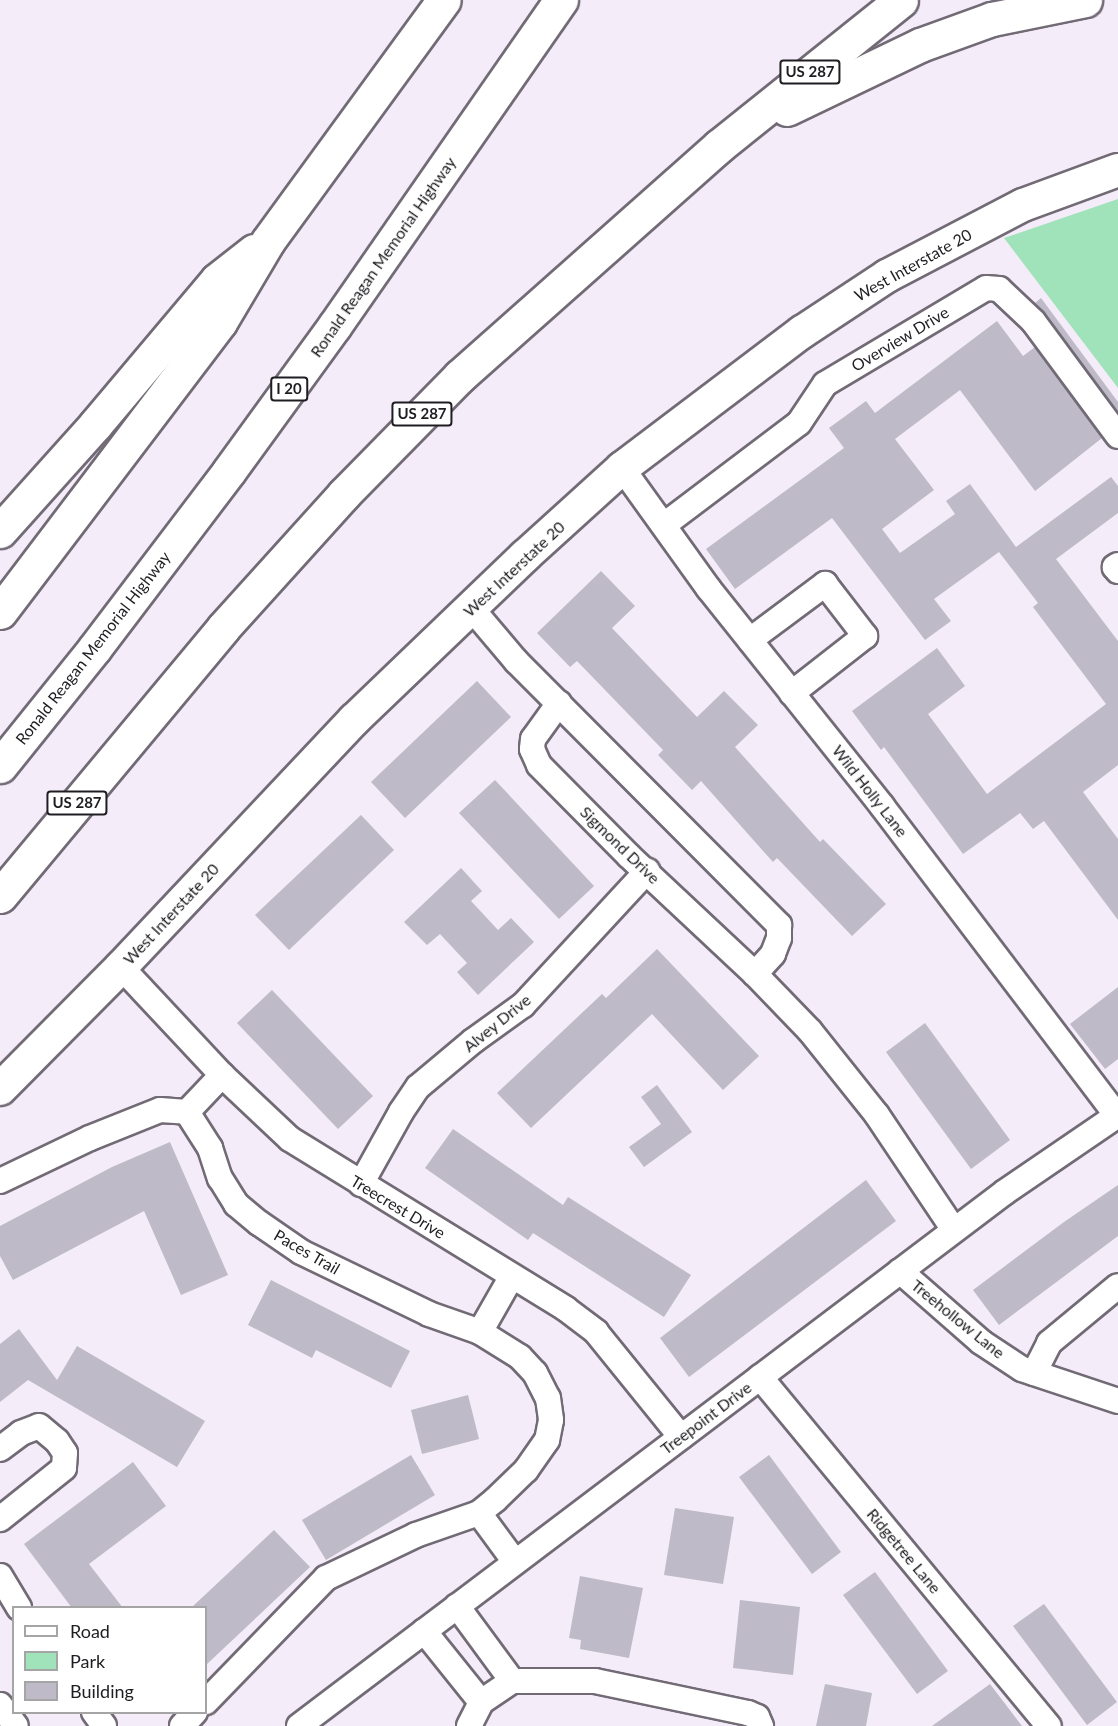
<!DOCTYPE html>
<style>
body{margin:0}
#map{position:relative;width:1118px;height:1726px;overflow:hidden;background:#f4ecf8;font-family:Lato,sans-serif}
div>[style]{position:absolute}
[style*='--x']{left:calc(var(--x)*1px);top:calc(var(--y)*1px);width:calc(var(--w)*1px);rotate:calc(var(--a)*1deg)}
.green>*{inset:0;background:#a0e2b9}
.building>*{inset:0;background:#bebac7}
.roads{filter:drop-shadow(2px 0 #726b76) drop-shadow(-2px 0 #726b76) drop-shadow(0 2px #726b76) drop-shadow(0 -2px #726b76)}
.minor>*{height:24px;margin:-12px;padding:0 12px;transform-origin:12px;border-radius:12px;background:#fff}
.major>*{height:32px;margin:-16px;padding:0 16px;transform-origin:16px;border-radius:16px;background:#fff}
.highway>*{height:33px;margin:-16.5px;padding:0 16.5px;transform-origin:16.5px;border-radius:16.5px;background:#fff}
span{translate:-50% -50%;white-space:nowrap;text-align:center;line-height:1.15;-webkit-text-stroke:5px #fff;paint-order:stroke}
.shield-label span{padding:2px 4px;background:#fff;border:2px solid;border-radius:4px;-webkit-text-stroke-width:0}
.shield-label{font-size:15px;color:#1f1d21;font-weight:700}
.street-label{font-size:16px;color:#1f1d21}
.legend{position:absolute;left:12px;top:1606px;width:195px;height:108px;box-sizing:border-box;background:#fff;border:2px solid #a5a5a6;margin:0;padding:8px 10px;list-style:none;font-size:18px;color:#1f1d21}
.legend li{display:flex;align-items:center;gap:12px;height:30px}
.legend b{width:30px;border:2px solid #a5a5a6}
</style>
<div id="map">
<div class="green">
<i style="clip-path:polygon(1118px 199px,1118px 388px,1004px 238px)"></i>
</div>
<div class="building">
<i style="clip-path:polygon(1041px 298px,1118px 402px,1118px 412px,1035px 303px)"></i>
<i style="clip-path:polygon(997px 321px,1023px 356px,1035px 347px,1102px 438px,1035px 491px,960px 390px,895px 439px,934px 490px,882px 529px,900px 553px,955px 514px,946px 501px,970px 484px,1016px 547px,1111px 477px,1118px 486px,1118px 513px,1056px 559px,1118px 641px,1118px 765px,1083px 792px,1118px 839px,1118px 920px,1044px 821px,1033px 829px,1020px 813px,963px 854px,884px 747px,881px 750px,852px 711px,937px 648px,965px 686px,928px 714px,987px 794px,1106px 704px,1033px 607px,1038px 603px,999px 552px,934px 599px,951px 621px,925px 640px,832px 518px,735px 589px,706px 549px,844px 448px,829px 428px,866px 401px,875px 413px)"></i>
<i style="clip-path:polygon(601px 571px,635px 606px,612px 628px,697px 717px,724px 691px,758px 725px,735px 747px,820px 842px,823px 839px,886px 904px,852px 936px,777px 858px,773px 862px,701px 781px,692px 790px,658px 755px,663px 750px,577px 661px,570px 667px,537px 633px)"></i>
<i style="clip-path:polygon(477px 681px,511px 717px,405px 818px,371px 782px)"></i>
<i style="clip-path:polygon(495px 780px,594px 886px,559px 919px,459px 813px)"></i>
<i style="clip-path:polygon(361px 815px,394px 850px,289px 950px,255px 915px)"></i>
<i style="clip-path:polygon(461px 868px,482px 891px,471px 901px,498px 930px,511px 918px,534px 942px,478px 995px,457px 972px,467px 963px,440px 934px,427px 945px,404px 922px)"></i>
<i style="clip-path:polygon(657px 949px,759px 1056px,723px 1090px,652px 1014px,531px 1128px,497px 1093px,602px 994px,606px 998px)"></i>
<i style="clip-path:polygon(1118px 987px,1118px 1059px,1105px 1069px,1070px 1024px)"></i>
<i style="clip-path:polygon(272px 990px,373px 1096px,338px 1129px,237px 1023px)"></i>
<i style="clip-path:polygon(925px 1023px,1010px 1140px,971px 1169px,886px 1052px)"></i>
<i style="clip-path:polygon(657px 1085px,692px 1132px,644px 1167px,629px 1147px,661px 1124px,641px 1097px)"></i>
<i style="clip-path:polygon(453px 1129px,563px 1205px,568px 1197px,691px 1275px,664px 1317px,533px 1233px,528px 1240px,425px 1168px)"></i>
<i style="clip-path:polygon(170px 1142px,228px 1275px,181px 1295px,144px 1211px,13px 1280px,0 1256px,0 1226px,112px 1167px)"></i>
<i style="clip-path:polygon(866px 1180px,896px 1221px,689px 1377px,660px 1338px)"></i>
<i style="clip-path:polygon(1118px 1185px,1118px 1236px,999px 1325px,973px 1290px,1064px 1222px)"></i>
<i style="clip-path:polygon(271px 1280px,410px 1351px,391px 1388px,316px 1350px,312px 1358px,248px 1325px)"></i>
<i style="clip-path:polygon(19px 1329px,57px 1380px,77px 1346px,205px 1421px,177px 1467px,28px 1380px,0 1402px,0 1344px)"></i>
<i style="clip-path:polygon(468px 1395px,479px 1439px,422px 1454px,411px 1410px)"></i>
<i style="clip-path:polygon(411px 1455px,435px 1495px,326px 1560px,302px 1520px)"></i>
<i style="clip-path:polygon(769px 1455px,841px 1552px,812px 1574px,739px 1477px)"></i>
<i style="clip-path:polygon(133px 1462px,166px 1506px,89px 1564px,123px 1608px,72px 1608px,24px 1544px)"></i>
<i style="clip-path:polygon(675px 1508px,734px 1517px,723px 1584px,664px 1575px)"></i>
<i style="clip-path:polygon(274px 1530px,310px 1567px,206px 1665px,206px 1608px,191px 1608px)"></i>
<i style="clip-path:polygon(875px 1572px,948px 1671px,917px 1694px,843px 1595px)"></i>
<i style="clip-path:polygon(580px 1576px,643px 1588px,629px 1658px,580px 1649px,581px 1640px,569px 1638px)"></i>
<i style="clip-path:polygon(740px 1600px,800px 1607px,793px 1675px,733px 1668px)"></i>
<i style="clip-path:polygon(1044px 1604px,1117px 1702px,1087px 1725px,1013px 1626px)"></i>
<i style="clip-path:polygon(825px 1684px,872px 1693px,866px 1726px,816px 1726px)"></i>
<i style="clip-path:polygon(990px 1684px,1022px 1726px,932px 1726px)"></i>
</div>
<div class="roads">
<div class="minor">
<i style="--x:622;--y:468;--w:149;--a:54.3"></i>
<i style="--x:709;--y:589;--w:278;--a:51.4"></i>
<i style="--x:882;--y:806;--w:389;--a:52.8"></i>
<i style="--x:664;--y:525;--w:169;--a:-37.1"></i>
<i style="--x:799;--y:423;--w:47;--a:-56.3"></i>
<i style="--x:825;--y:384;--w:187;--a:-30.8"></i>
<i style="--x:986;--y:288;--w:13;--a:4"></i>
<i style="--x:999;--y:289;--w:47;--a:43.3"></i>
<i style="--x:1033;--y:321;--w:143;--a:53.5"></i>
<i style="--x:1118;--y:565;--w:4;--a:146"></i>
<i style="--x:1115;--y:567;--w:5;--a:53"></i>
<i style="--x:472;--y:609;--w:68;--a:49.8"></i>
<i style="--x:516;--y:661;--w:373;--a:45.1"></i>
<i style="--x:779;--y:925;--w:13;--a:90"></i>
<i style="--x:779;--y:938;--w:17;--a:111"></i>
<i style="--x:773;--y:954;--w:27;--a:132"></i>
<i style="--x:750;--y:640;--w:94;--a:-36.7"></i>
<i style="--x:825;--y:584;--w:66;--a:52.4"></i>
<i style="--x:865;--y:636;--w:93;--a:142"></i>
<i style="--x:559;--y:703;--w:44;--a:125.8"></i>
<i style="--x:533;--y:739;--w:10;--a:96"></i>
<i style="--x:532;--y:749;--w:17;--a:66"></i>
<i style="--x:539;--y:765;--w:128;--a:45.3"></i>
<i style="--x:629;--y:856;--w:173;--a:43.1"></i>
<i style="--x:755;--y:974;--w:79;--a:46"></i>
<i style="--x:810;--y:1031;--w:107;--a:51.4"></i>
<i style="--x:877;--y:1115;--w:138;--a:56.2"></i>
<i style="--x:121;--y:967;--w:148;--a:46.9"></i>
<i style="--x:222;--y:1075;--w:93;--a:43.3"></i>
<i style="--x:290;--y:1139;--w:324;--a:31.6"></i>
<i style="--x:566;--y:1309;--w:38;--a:37"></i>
<i style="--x:596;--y:1332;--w:135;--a:51"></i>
<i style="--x:187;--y:1112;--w:51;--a:-46.6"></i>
<i style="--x:0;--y:1181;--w:100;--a:-25.5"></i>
<i style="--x:90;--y:1138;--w:75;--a:-21.8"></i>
<i style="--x:160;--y:1110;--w:27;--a:4"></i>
<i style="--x:187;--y:1112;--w:43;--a:57.4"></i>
<i style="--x:210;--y:1148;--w:32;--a:72"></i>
<i style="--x:220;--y:1178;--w:31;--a:58"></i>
<i style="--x:236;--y:1204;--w:30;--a:40"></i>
<i style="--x:259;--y:1223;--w:51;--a:34.6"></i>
<i style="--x:301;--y:1252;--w:142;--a:25.8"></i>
<i style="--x:429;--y:1314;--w:54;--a:19.4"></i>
<i style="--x:480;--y:1332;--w:47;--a:32"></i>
<i style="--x:520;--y:1357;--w:22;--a:47"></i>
<i style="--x:535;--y:1373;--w:28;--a:63"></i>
<i style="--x:548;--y:1398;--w:22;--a:82"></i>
<i style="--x:551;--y:1420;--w:20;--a:101"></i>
<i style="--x:547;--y:1440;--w:37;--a:125"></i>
<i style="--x:526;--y:1470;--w:43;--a:135.9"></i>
<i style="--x:495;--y:1500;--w:21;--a:141"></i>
<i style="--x:479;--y:1513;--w:67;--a:160.8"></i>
<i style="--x:416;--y:1535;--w:100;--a:154.5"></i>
<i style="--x:326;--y:1578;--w:173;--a:134.1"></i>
<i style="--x:361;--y:1184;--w:82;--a:-60.9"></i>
<i style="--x:401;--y:1112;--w:30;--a:-56"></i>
<i style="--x:418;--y:1087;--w:72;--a:-39.9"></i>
<i style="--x:473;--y:1041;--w:62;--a:-35.8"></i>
<i style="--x:523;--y:1005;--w:183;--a:-47.2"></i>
<i style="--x:900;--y:1271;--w:108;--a:41.2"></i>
<i style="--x:981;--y:1342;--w:49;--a:33.4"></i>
<i style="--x:1022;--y:1369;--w:101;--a:18.4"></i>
<i style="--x:480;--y:1332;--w:64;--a:-60.3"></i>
<i style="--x:1034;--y:1373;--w:34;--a:-63"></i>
<i style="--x:1049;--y:1343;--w:89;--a:-39.6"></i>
<i style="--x:760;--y:1377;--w:453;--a:50.4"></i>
<i style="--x:0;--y:1449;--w:26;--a:-37"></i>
<i style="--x:21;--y:1433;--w:19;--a:-21"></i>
<i style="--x:39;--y:1426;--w:23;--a:40"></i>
<i style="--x:57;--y:1441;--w:14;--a:56"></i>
<i style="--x:65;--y:1453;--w:15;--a:94"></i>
<i style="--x:64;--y:1468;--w:82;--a:141.4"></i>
<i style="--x:479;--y:1513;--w:61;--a:53.7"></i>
<i style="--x:0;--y:1576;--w:37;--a:59"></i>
<i style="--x:457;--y:1606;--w:93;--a:53.7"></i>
<i style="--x:424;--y:1631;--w:91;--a:51.2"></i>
<i style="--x:512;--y:1681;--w:83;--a:0"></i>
<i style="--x:595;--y:1681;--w:156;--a:11.8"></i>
<i style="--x:748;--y:1713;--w:10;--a:24"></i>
<i style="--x:757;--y:1717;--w:10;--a:66"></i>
<i style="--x:0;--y:1705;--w:26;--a:53"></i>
<i style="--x:94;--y:1712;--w:17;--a:54"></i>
<i style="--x:182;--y:1726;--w:19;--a:-47"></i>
<i style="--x:299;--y:1726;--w:885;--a:-37.1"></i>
<i style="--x:1005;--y:1192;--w:137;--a:-34.3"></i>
<i style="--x:469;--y:1726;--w:27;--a:-63"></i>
<i style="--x:481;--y:1702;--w:37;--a:-34"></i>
</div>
<div class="major">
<i style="--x:0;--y:1089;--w:172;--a:-45.2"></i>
<i style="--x:121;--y:967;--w:340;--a:-46.7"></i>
<i style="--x:354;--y:720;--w:237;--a:-43.8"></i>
<i style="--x:525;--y:556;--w:131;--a:-42.2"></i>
<i style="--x:622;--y:468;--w:226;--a:-37.1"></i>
<i style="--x:802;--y:332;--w:102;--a:-33.4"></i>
<i style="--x:887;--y:276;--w:153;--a:-27.6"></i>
<i style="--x:1023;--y:205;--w:101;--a:-20.2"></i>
</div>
<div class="highway">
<i style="--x:787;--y:109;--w:148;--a:-25.7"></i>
<i style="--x:920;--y:45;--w:77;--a:-19.9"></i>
<i style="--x:992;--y:19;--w:95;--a:-11.5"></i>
<i style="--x:0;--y:531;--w:142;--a:-48.1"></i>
<i style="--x:95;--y:425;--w:189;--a:-49.9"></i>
<i style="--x:217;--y:280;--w:47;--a:-38.1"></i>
<i style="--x:0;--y:612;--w:364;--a:-52.8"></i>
<i style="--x:220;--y:322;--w:94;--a:-59.3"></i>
<i style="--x:268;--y:241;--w:298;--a:-53.9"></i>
<i style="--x:0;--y:766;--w:150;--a:-51.2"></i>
<i style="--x:94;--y:649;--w:223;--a:-52.8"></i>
<i style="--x:229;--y:471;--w:180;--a:-54"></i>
<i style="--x:335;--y:325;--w:396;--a:-55.2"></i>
<i style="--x:0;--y:896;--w:349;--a:-50.2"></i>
<i style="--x:223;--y:628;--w:181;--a:-47.9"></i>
<i style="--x:344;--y:494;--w:165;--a:-45.5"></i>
<i style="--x:460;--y:376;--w:346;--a:-41.6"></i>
<i style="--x:719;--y:146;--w:233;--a:-38.7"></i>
</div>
</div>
<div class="shield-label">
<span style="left:810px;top:72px">US 287</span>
<span style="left:289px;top:389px">I 20</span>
<span style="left:422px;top:414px">US 287</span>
<span style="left:77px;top:803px">US 287</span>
</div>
<div class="street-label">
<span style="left:383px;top:257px;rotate:-55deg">Ronald Reagan Memorial Highway</span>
<span style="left:913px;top:265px;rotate:-29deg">West Interstate 20</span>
<span style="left:900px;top:339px;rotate:-31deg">Overview Drive</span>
<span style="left:514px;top:569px;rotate:-43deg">West Interstate 20</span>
<span style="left:93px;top:648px;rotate:-52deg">Ronald Reagan Memorial Highway</span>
<span style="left:870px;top:791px;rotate:52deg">Wild Holly Lane</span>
<span style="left:620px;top:845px;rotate:44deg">Sigmond Drive</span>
<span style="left:171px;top:914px;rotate:-47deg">West Interstate 20</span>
<span style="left:497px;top:1023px;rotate:-39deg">Alvey Drive</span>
<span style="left:398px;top:1207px;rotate:31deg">Treecrest Drive</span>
<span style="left:307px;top:1252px;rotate:30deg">Paces Trail</span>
<span style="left:958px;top:1319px;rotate:39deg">Treehollow Lane</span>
<span style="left:706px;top:1418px;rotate:-37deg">Treepoint Drive</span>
<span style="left:904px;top:1551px;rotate:50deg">Ridgetree Lane</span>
</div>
<ul class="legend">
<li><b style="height:8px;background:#fff"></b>Road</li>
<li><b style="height:16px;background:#a0e2b9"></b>Park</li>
<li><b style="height:16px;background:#bebac7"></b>Building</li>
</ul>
</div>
